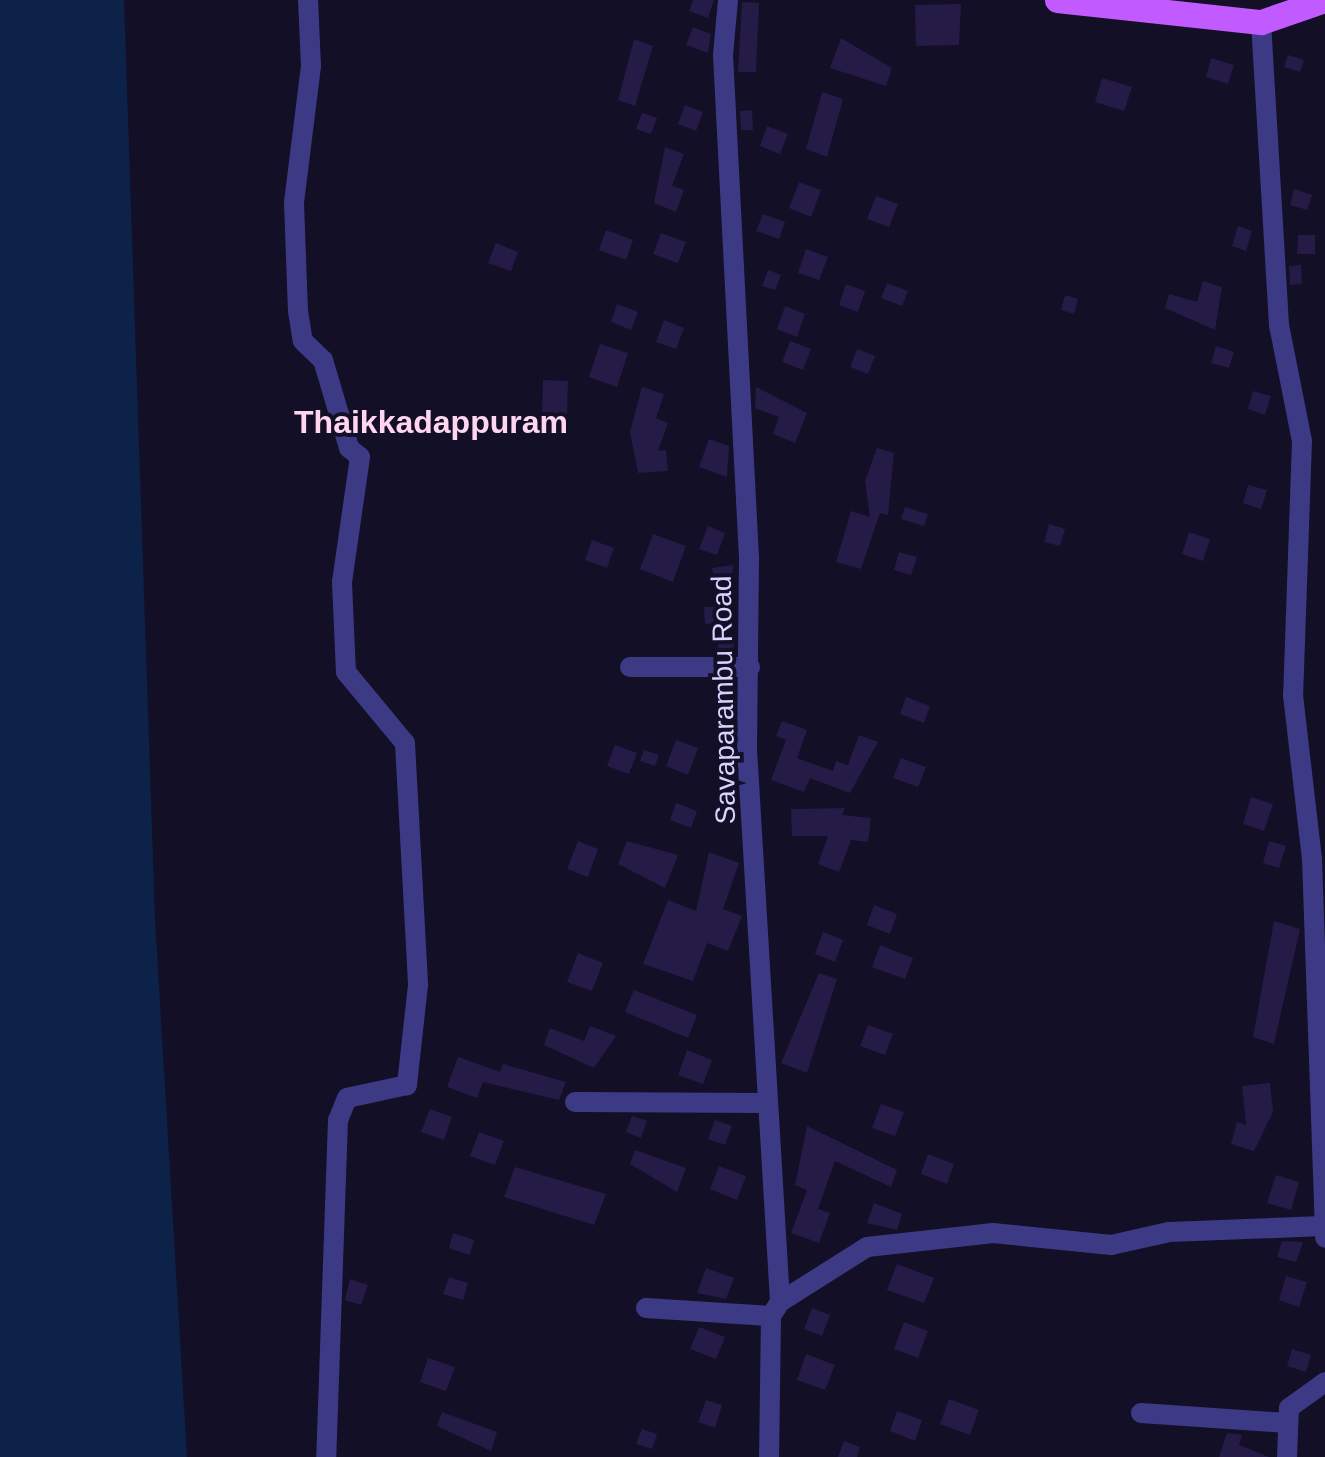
<!DOCTYPE html>
<style>
body{margin:0}
#map{position:relative;width:1325px;height:1457px;overflow:hidden;background:#130f26;font-family:Arial,sans-serif}
div>[style]{position:absolute}
[style*='--x']{left:calc(var(--x)*1px);top:calc(var(--y)*1px);width:calc(var(--w)*1px);rotate:calc(var(--a)*1deg)}
.water>*{inset:0;background:#0c2248}
.building>*{inset:0;background:#241b47}
.minor>*{height:20px;margin:-10px;padding:0 10px;transform-origin:10px;border-radius:10px;background:#3d3a85}
.major>*{height:25px;margin:-12.5px;padding:0 12.5px;transform-origin:12.5px;border-radius:12.5px;background:#c25bff}
span{translate:-50% -50%;white-space:nowrap;text-align:center;line-height:1.15;-webkit-text-stroke:8px #130f26;paint-order:stroke}
.street-label{font-size:28px;color:#d9d4ff}
.quarter-label{font-size:32px;color:#ffd6f0;font-weight:700}
</style>
<div id="map">
<div class="water">
<i style="clip-path:polygon(0 0,124px 0,155px 919px,187px 1457px,0 1457px)"></i>
</div>
<div class="building">
<i style="clip-path:polygon(693px 0,714px 0,708px 18px,689px 11px)"></i>
<i style="clip-path:polygon(742px 2px,759px 3px,756px 72px,738px 72px)"></i>
<i style="clip-path:polygon(961px 4px,959px 45px,916px 46px,915px 5px)"></i>
<i style="clip-path:polygon(693px 27px,711px 34px,708px 53px,686px 45px)"></i>
<i style="clip-path:polygon(841px 38px,892px 68px,886px 86px,830px 68px)"></i>
<i style="clip-path:polygon(634px 39px,653px 46px,635px 106px,618px 100px)"></i>
<i style="clip-path:polygon(1288px 55px,1304px 60px,1300px 72px,1284px 67px)"></i>
<i style="clip-path:polygon(1211px 58px,1234px 65px,1228px 84px,1206px 77px)"></i>
<i style="clip-path:polygon(1102px 78px,1132px 87px,1124px 111px,1095px 102px)"></i>
<i style="clip-path:polygon(822px 92px,843px 99px,827px 157px,806px 149px)"></i>
<i style="clip-path:polygon(685px 105px,703px 112px,696px 131px,678px 124px)"></i>
<i style="clip-path:polygon(752px 110px,753px 130px,741px 130px,740px 111px)"></i>
<i style="clip-path:polygon(642px 113px,657px 118px,651px 134px,636px 129px)"></i>
<i style="clip-path:polygon(767px 126px,788px 134px,780px 154px,760px 146px)"></i>
<i style="clip-path:polygon(665px 147px,684px 154px,672px 186px,684px 190px,676px 212px,654px 203px)"></i>
<i style="clip-path:polygon(799px 182px,821px 190px,811px 217px,789px 208px)"></i>
<i style="clip-path:polygon(1294px 189px,1312px 195px,1307px 210px,1290px 205px)"></i>
<i style="clip-path:polygon(876px 196px,898px 204px,889px 227px,867px 219px)"></i>
<i style="clip-path:polygon(763px 214px,785px 222px,779px 239px,756px 231px)"></i>
<i style="clip-path:polygon(1238px 226px,1252px 231px,1246px 251px,1232px 246px)"></i>
<i style="clip-path:polygon(606px 230px,633px 240px,626px 260px,599px 250px)"></i>
<i style="clip-path:polygon(661px 233px,686px 242px,678px 263px,653px 254px)"></i>
<i style="clip-path:polygon(1298px 235px,1315px 235px,1315px 254px,1297px 254px)"></i>
<i style="clip-path:polygon(496px 243px,518px 252px,511px 271px,488px 263px)"></i>
<i style="clip-path:polygon(806px 249px,828px 257px,819px 280px,798px 273px)"></i>
<i style="clip-path:polygon(1301px 265px,1302px 284px,1290px 285px,1289px 266px)"></i>
<i style="clip-path:polygon(768px 270px,781px 275px,775px 290px,762px 286px)"></i>
<i style="clip-path:polygon(1203px 281px,1222px 287px,1215px 330px,1165px 308px,1169px 294px,1197px 302px)"></i>
<i style="clip-path:polygon(887px 283px,908px 291px,902px 306px,881px 298px)"></i>
<i style="clip-path:polygon(846px 284px,865px 291px,858px 312px,839px 305px)"></i>
<i style="clip-path:polygon(1065px 295px,1078px 299px,1074px 314px,1061px 310px)"></i>
<i style="clip-path:polygon(617px 304px,638px 312px,631px 330px,611px 322px)"></i>
<i style="clip-path:polygon(785px 306px,805px 314px,797px 337px,777px 329px)"></i>
<i style="clip-path:polygon(664px 320px,684px 328px,676px 349px,656px 342px)"></i>
<i style="clip-path:polygon(790px 341px,811px 349px,803px 370px,782px 362px)"></i>
<i style="clip-path:polygon(600px 344px,628px 353px,617px 387px,589px 377px)"></i>
<i style="clip-path:polygon(1216px 346px,1234px 352px,1229px 368px,1211px 363px)"></i>
<i style="clip-path:polygon(857px 349px,875px 356px,868px 374px,850px 367px)"></i>
<i style="clip-path:polygon(543px 380px,568px 381px,567px 414px,542px 412px)"></i>
<i style="clip-path:polygon(642px 387px,664px 394px,656px 418px,668px 423px,658px 451px,666px 450px,668px 471px,638px 473px,630px 432px)"></i>
<i style="clip-path:polygon(756px 387px,807px 413px,795px 443px,773px 434px,779px 417px,755px 408px)"></i>
<i style="clip-path:polygon(1253px 391px,1271px 396px,1265px 415px,1248px 409px)"></i>
<i style="clip-path:polygon(709px 439px,729px 446px,727px 477px,699px 467px)"></i>
<i style="clip-path:polygon(877px 448px,894px 453px,888px 515px,880px 513px,861px 569px,836px 562px,851px 511px,870px 517px,865px 481px)"></i>
<i style="clip-path:polygon(1248px 485px,1267px 490px,1261px 509px,1243px 503px)"></i>
<i style="clip-path:polygon(905px 507px,928px 514px,924px 526px,901px 519px)"></i>
<i style="clip-path:polygon(1049px 524px,1065px 529px,1060px 546px,1044px 542px)"></i>
<i style="clip-path:polygon(708px 526px,725px 533px,717px 555px,699px 549px)"></i>
<i style="clip-path:polygon(1189px 532px,1210px 539px,1203px 561px,1182px 554px)"></i>
<i style="clip-path:polygon(653px 534px,686px 546px,673px 582px,640px 569px)"></i>
<i style="clip-path:polygon(592px 540px,614px 548px,607px 568px,585px 560px)"></i>
<i style="clip-path:polygon(899px 552px,917px 557px,911px 575px,894px 570px)"></i>
<i style="clip-path:polygon(733px 565px,728px 623px,705px 624px,704px 607px,718px 607px,712px 568px)"></i>
<i style="clip-path:polygon(718px 638px,734px 638px,734px 653px,718px 653px)"></i>
<i style="clip-path:polygon(906px 697px,930px 706px,924px 723px,900px 714px)"></i>
<i style="clip-path:polygon(782px 721px,807px 730px,797px 758px,833px 771px,836px 761px,848px 765px,859px 735px,878px 742px,850px 793px,810px 778px,804px 792px,771px 780px,786px 740px,776px 736px)"></i>
<i style="clip-path:polygon(676px 740px,698px 748px,688px 775px,666px 766px)"></i>
<i style="clip-path:polygon(615px 745px,637px 753px,629px 774px,607px 766px)"></i>
<i style="clip-path:polygon(644px 750px,659px 755px,655px 766px,640px 761px)"></i>
<i style="clip-path:polygon(901px 758px,926px 767px,918px 787px,893px 778px)"></i>
<i style="clip-path:polygon(1251px 797px,1273px 804px,1264px 831px,1243px 824px)"></i>
<i style="clip-path:polygon(676px 803px,697px 811px,691px 828px,670px 820px)"></i>
<i style="clip-path:polygon(845px 808px,842px 815px,871px 818px,868px 842px,851px 840px,839px 872px,818px 864px,828px 836px,792px 836px,791px 809px)"></i>
<i style="clip-path:polygon(578px 841px,598px 849px,588px 877px,567px 869px)"></i>
<i style="clip-path:polygon(627px 841px,678px 855px,665px 888px,618px 864px)"></i>
<i style="clip-path:polygon(1269px 841px,1286px 846px,1279px 868px,1263px 863px)"></i>
<i style="clip-path:polygon(709px 852px,739px 863px,723px 909px,742px 916px,728px 951px,707px 943px,693px 981px,643px 964px,668px 900px,696px 911px)"></i>
<i style="clip-path:polygon(874px 905px,897px 914px,890px 934px,867px 925px)"></i>
<i style="clip-path:polygon(1274px 921px,1300px 929px,1274px 1044px,1253px 1037px)"></i>
<i style="clip-path:polygon(823px 932px,843px 940px,835px 962px,815px 954px)"></i>
<i style="clip-path:polygon(880px 945px,913px 958px,905px 979px,872px 967px)"></i>
<i style="clip-path:polygon(578px 953px,603px 963px,592px 991px,567px 982px)"></i>
<i style="clip-path:polygon(819px 973px,837px 979px,807px 1073px,781px 1063px)"></i>
<i style="clip-path:polygon(634px 990px,697px 1015px,688px 1038px,625px 1012px)"></i>
<i style="clip-path:polygon(868px 1025px,893px 1034px,885px 1055px,860px 1046px)"></i>
<i style="clip-path:polygon(590px 1026px,616px 1036px,594px 1068px,544px 1045px,550px 1028px,584px 1041px)"></i>
<i style="clip-path:polygon(687px 1050px,712px 1060px,703px 1084px,678px 1075px)"></i>
<i style="clip-path:polygon(458px 1057px,500px 1072px,503px 1064px,566px 1082px,559px 1100px,483px 1082px,477px 1098px,447px 1087px)"></i>
<i style="clip-path:polygon(1270px 1083px,1273px 1112px,1254px 1151px,1231px 1144px,1237px 1122px,1246px 1125px,1242px 1086px)"></i>
<i style="clip-path:polygon(881px 1104px,904px 1112px,895px 1136px,872px 1128px)"></i>
<i style="clip-path:polygon(430px 1109px,452px 1117px,444px 1140px,421px 1132px)"></i>
<i style="clip-path:polygon(632px 1116px,647px 1121px,641px 1138px,626px 1132px)"></i>
<i style="clip-path:polygon(715px 1120px,732px 1126px,725px 1145px,708px 1139px)"></i>
<i style="clip-path:polygon(807px 1126px,897px 1170px,891px 1187px,835px 1161px,818px 1209px,830px 1213px,819px 1243px,791px 1233px,807px 1190px,795px 1185px)"></i>
<i style="clip-path:polygon(479px 1132px,504px 1141px,495px 1165px,470px 1156px)"></i>
<i style="clip-path:polygon(635px 1150px,686px 1168px,677px 1192px,630px 1164px)"></i>
<i style="clip-path:polygon(928px 1154px,954px 1164px,947px 1184px,921px 1174px)"></i>
<i style="clip-path:polygon(719px 1166px,746px 1176px,737px 1200px,710px 1189px)"></i>
<i style="clip-path:polygon(515px 1167px,606px 1194px,594px 1225px,504px 1197px)"></i>
<i style="clip-path:polygon(1276px 1175px,1299px 1182px,1291px 1210px,1267px 1203px)"></i>
<i style="clip-path:polygon(874px 1203px,902px 1214px,897px 1230px,867px 1223px)"></i>
<i style="clip-path:polygon(453px 1233px,474px 1240px,470px 1255px,449px 1248px)"></i>
<i style="clip-path:polygon(1282px 1241px,1303px 1242px,1296px 1262px,1277px 1257px)"></i>
<i style="clip-path:polygon(897px 1264px,934px 1278px,924px 1303px,887px 1290px)"></i>
<i style="clip-path:polygon(706px 1268px,734px 1278px,726px 1299px,697px 1293px)"></i>
<i style="clip-path:polygon(1286px 1276px,1307px 1282px,1299px 1307px,1279px 1300px)"></i>
<i style="clip-path:polygon(449px 1277px,468px 1283px,463px 1300px,443px 1294px)"></i>
<i style="clip-path:polygon(350px 1279px,368px 1285px,361px 1305px,345px 1300px)"></i>
<i style="clip-path:polygon(812px 1308px,830px 1315px,822px 1336px,804px 1329px)"></i>
<i style="clip-path:polygon(904px 1322px,928px 1331px,918px 1358px,894px 1349px)"></i>
<i style="clip-path:polygon(699px 1327px,725px 1337px,716px 1359px,690px 1349px)"></i>
<i style="clip-path:polygon(1292px 1349px,1311px 1355px,1306px 1372px,1287px 1366px)"></i>
<i style="clip-path:polygon(806px 1354px,835px 1365px,825px 1390px,797px 1380px)"></i>
<i style="clip-path:polygon(428px 1358px,455px 1367px,446px 1391px,420px 1382px)"></i>
<i style="clip-path:polygon(949px 1399px,979px 1410px,970px 1435px,940px 1424px)"></i>
<i style="clip-path:polygon(706px 1400px,722px 1405px,715px 1428px,698px 1422px)"></i>
<i style="clip-path:polygon(897px 1411px,922px 1420px,915px 1441px,890px 1431px)"></i>
<i style="clip-path:polygon(442px 1412px,497px 1432px,491px 1451px,437px 1426px)"></i>
<i style="clip-path:polygon(642px 1429px,657px 1434px,652px 1449px,636px 1444px)"></i>
<i style="clip-path:polygon(1227px 1433px,1242px 1435px,1239px 1445px,1269px 1457px,1219px 1457px)"></i>
<i style="clip-path:polygon(844px 1441px,860px 1447px,857px 1457px,838px 1457px)"></i>
</div>
<div class="minor">
<i style="--x:308;--y:0;--w:66;--a:87.4"></i>
<i style="--x:311;--y:66;--w:138;--a:97.1"></i>
<i style="--x:294;--y:203;--w:108;--a:87.9"></i>
<i style="--x:298;--y:311;--w:30;--a:81"></i>
<i style="--x:303;--y:341;--w:28;--a:44"></i>
<i style="--x:323;--y:360;--w:92;--a:73.5"></i>
<i style="--x:349;--y:448;--w:14;--a:39"></i>
<i style="--x:360;--y:457;--w:126;--a:98.2"></i>
<i style="--x:342;--y:582;--w:90;--a:87.5"></i>
<i style="--x:346;--y:672;--w:92;--a:50.3"></i>
<i style="--x:405;--y:743;--w:242;--a:86.9"></i>
<i style="--x:418;--y:985;--w:101;--a:96.3"></i>
<i style="--x:407;--y:1085;--w:61;--a:167.8"></i>
<i style="--x:347;--y:1098;--w:24;--a:112"></i>
<i style="--x:338;--y:1120;--w:337;--a:92"></i>
<i style="--x:728;--y:0;--w:55;--a:95.2"></i>
<i style="--x:723;--y:55;--w:504;--a:87.04"></i>
<i style="--x:749;--y:558;--w:191;--a:90.6"></i>
<i style="--x:747;--y:749;--w:554;--a:86.58"></i>
<i style="--x:780;--y:1302;--w:17;--a:123"></i>
<i style="--x:771;--y:1316;--w:141;--a:90.8"></i>
<i style="--x:1261;--y:22;--w:304;--a:86.6"></i>
<i style="--x:1279;--y:325;--w:118;--a:78.8"></i>
<i style="--x:1302;--y:441;--w:254;--a:92"></i>
<i style="--x:1293;--y:695;--w:165;--a:83.4"></i>
<i style="--x:1312;--y:859;--w:379;--a:88"></i>
<i style="--x:630;--y:667;--w:120;--a:0"></i>
<i style="--x:575;--y:1102;--w:188;--a:0.3"></i>
<i style="--x:780;--y:1302;--w:103;--a:-32.3"></i>
<i style="--x:867;--y:1247;--w:127;--a:-6.3"></i>
<i style="--x:993;--y:1233;--w:119;--a:5.8"></i>
<i style="--x:1111;--y:1245;--w:59;--a:-12.6"></i>
<i style="--x:1169;--y:1232;--w:154;--a:-2.2"></i>
<i style="--x:646;--y:1308;--w:125;--a:3.7"></i>
<i style="--x:1141;--y:1413;--w:146;--a:3.9"></i>
<i style="--x:1287;--y:1457;--w:49;--a:-87.7"></i>
<i style="--x:1289;--y:1408;--w:44;--a:-35.8"></i>
</div>
<div class="major">
<i style="--x:1057;--y:0;--w:205;--a:6.2"></i>
<i style="--x:1261;--y:22;--w:68;--a:-19"></i>
</div>
<div class="street-label">
<span style="left:724px;top:700px;rotate:-91deg">Savaparambu Road</span>
</div>
<div class="quarter-label">
<span style="left:431px;top:422px">Thaikkadappuram</span>
</div>
</div>
